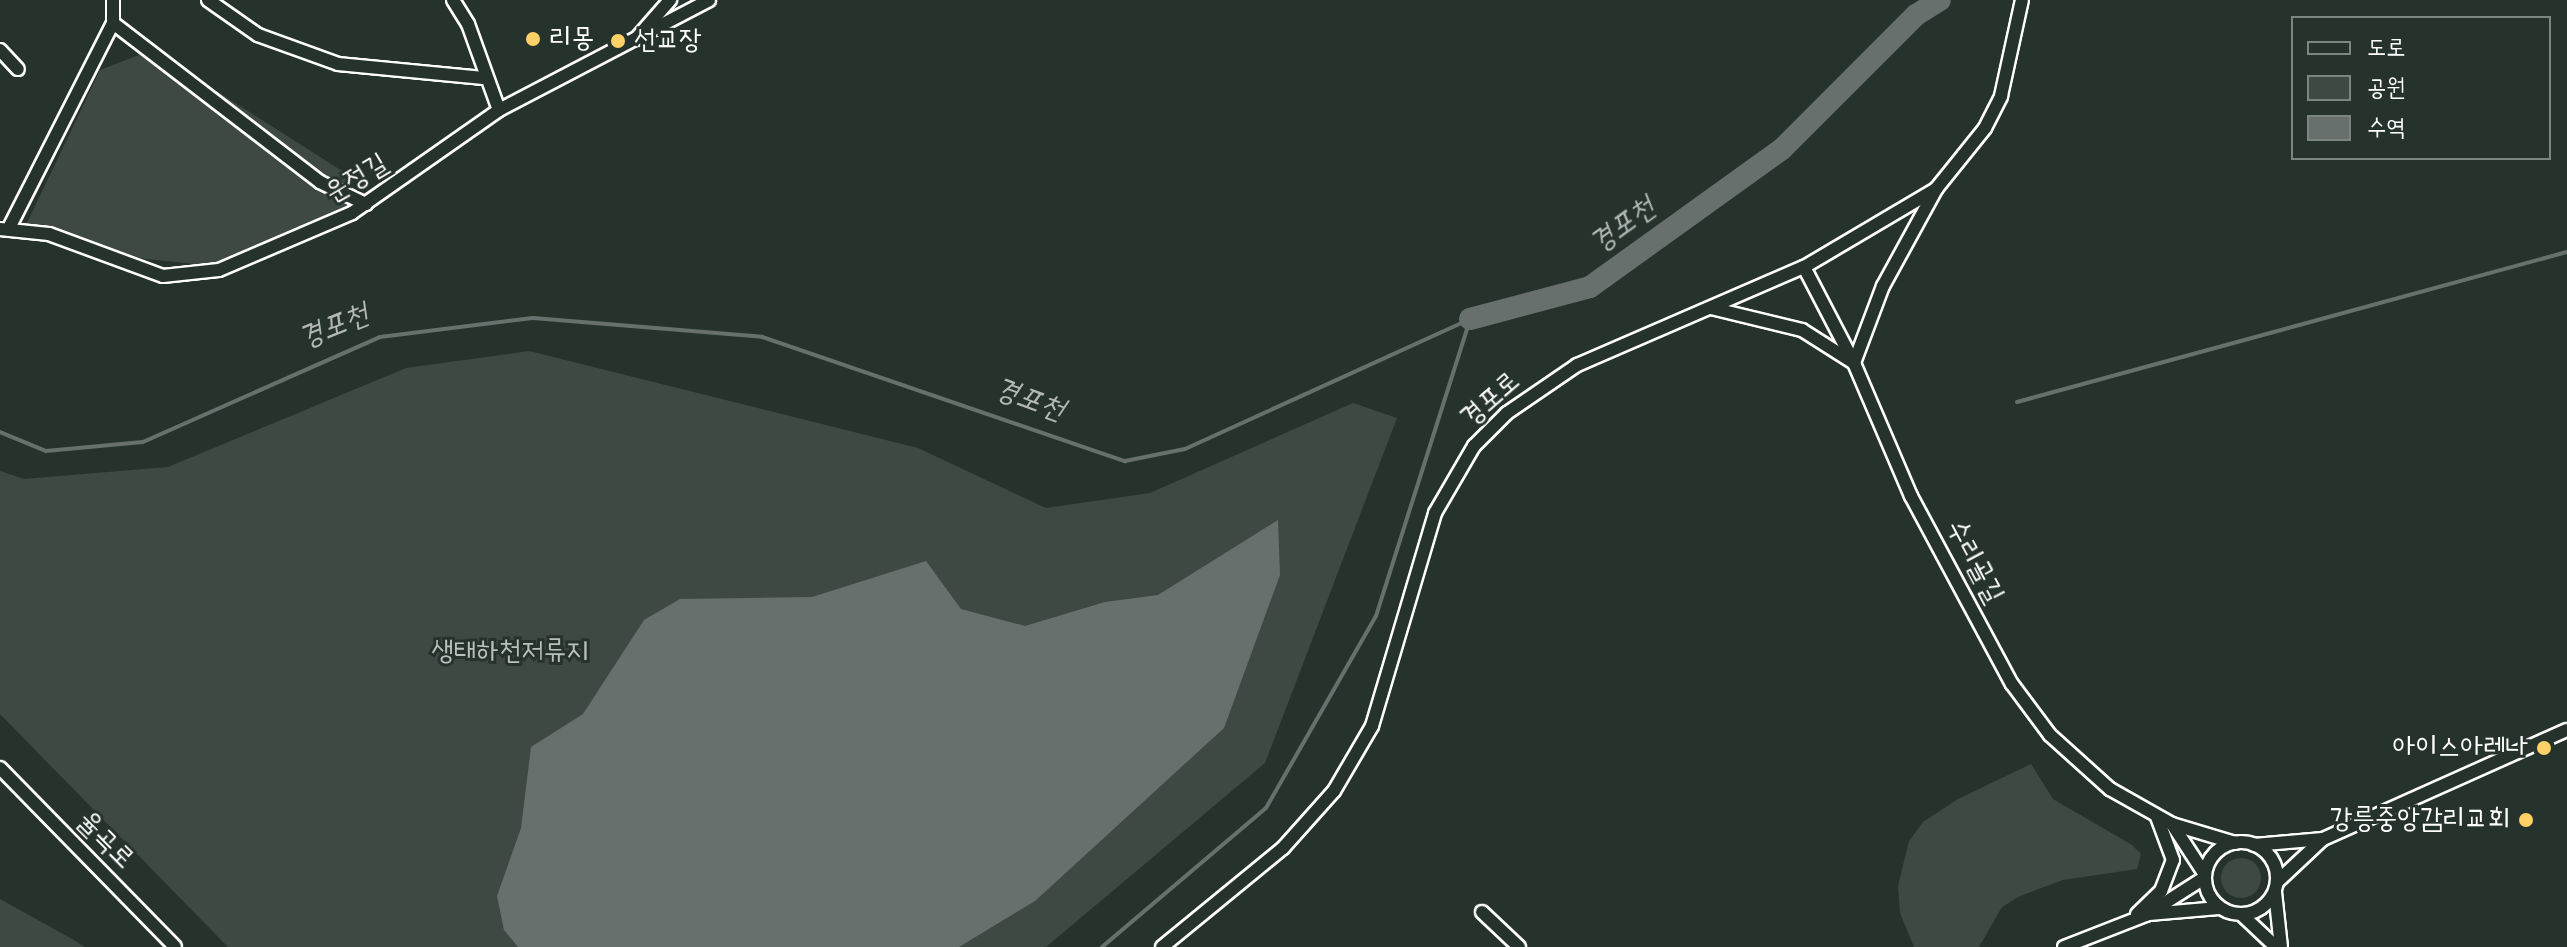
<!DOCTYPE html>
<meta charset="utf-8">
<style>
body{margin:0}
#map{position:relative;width:2567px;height:947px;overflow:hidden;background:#26332d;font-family:Mynerve,"Poor Story",sans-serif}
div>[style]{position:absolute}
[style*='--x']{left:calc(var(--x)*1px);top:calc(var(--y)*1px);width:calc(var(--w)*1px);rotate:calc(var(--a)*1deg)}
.green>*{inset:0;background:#3e4944}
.round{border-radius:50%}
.water>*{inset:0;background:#67706c}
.stream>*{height:4px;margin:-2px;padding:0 2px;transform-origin:2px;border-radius:2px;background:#67706c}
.river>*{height:22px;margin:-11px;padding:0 11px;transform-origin:11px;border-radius:11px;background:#67706c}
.roads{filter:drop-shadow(2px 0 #fff) drop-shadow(-2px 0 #fff) drop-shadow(0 2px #fff) drop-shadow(0 -2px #fff)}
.minor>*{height:12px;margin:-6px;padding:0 6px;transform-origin:6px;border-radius:6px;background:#26332d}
.minor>.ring{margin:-6px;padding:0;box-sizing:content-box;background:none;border:12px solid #26332d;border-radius:50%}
.dots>*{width:22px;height:22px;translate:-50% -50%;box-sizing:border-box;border:4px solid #26332d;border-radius:50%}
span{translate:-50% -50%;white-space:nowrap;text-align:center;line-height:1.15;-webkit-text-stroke:6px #26332d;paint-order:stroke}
.poi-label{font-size:28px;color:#fff}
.left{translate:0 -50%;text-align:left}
.right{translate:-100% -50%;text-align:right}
.street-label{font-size:28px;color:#fff}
.park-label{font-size:28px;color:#bbbfbe}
.water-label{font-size:30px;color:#b3b8b6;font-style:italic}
.legend{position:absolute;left:2291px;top:16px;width:260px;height:144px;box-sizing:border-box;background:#26332d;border:2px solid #7d8581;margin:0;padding:10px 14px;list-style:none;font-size:24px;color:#fff}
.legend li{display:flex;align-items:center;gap:16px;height:40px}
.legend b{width:40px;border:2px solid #7d8581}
</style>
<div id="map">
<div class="green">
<i style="clip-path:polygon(152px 50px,350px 176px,350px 207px,226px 267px,145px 259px,26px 225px,100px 70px)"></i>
<i style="clip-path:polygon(529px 351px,918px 448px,1046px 508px,1150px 493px,1353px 403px,1397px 418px,1265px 763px,1046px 947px,228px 947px,0 714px,0 471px,24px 479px,168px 467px,406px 368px)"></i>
<i style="clip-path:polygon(2031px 764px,2053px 799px,2132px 845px,2141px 854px,2137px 869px,2063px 880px,2020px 896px,2002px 907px,1979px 947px,1914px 947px,1900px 913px,1898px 886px,1909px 841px,1923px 822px,1958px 799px)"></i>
<i class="round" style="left:2221px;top:858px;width:40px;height:40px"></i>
<i style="clip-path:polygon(0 899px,72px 939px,85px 947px,0 947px)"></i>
</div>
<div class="water">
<i style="clip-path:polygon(1278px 520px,1280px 575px,1224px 728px,1035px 901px,959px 947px,518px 947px,504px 930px,497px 896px,521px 828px,531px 747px,583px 714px,644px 620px,680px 599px,812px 597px,926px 561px,961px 609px,1025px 626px,1105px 602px,1158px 595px)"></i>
</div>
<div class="stream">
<i style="--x:2017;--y:402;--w:570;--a:-15.26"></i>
<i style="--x:0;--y:432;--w:50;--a:22.4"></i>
<i style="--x:46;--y:451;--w:97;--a:-5.3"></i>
<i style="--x:143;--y:442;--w:259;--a:-23.9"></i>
<i style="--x:380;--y:337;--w:154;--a:-7.1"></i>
<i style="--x:533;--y:318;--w:230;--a:4.7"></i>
<i style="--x:762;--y:337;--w:384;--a:18.9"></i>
<i style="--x:1125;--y:461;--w:61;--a:-11.3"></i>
<i style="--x:1185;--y:449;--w:313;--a:-24.5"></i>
<i style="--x:1102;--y:947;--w:215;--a:-40.3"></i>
<i style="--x:1266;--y:808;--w:221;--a:-60.2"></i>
<i style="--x:1376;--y:616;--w:312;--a:-72.4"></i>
</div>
<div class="river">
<i style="--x:1470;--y:319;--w:124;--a:-14.9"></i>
<i style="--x:1590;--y:287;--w:236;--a:-35.7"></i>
<i style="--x:1782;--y:149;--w:190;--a:-45"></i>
<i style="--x:1916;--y:15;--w:28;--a:-32"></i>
</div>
<div class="roads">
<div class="minor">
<i style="--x:208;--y:0;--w:61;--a:35"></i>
<i style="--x:258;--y:35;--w:85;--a:19.9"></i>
<i style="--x:338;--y:64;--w:146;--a:5.5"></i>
<i style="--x:453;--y:0;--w:28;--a:58"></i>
<i style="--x:468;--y:24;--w:91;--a:70.2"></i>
<i style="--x:113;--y:23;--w:261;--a:37.5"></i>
<i style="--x:320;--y:182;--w:51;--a:25.6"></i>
<i style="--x:636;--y:39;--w:52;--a:-48.9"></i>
<i style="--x:0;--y:50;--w:26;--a:47"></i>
<i style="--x:9;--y:228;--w:230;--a:-63.1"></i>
<i style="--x:113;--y:23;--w:23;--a:-90"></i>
<i style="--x:0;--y:229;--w:49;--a:5.8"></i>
<i style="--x:49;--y:234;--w:121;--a:20.2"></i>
<i style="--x:163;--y:276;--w:56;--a:-6.1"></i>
<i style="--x:219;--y:270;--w:145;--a:-23.2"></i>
<i style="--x:352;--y:213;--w:179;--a:-35"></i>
<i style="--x:499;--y:110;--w:237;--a:-27.6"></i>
<i style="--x:1804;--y:267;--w:108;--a:62.5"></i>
<i style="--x:1854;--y:363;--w:145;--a:66.8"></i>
<i style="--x:1911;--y:496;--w:213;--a:61.8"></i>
<i style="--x:2012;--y:684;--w:64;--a:53.3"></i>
<i style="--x:2050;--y:735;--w:81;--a:42"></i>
<i style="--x:2110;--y:789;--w:71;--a:29.4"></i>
<i style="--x:2172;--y:824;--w:66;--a:16.8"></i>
<i style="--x:1711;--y:308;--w:94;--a:13.6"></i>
<i style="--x:1802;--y:330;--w:62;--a:32.4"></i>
<i style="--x:1854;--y:363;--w:82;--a:-69.4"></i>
<i style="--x:1883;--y:286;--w:111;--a:-61.3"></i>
<i style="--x:0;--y:768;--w:250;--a:45.6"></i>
<i style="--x:2172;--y:824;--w:59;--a:56.9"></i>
<i class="ring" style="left:2205px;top:842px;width:60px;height:60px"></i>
<i style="--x:2254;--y:845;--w:69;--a:-5"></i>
<i style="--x:2277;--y:882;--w:63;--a:-43.1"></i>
<i style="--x:2323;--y:839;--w:267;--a:-24.1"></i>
<i style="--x:2275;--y:892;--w:55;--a:83.8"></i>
<i style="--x:1482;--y:912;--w:51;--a:43.4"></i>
<i style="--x:2137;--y:914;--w:33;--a:-44"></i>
<i style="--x:2161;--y:891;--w:33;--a:-69"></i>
<i style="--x:2173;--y:860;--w:46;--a:-110.4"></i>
<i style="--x:2149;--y:914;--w:70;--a:-4.9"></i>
<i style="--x:2242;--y:915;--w:47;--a:43.3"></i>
<i style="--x:1162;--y:947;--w:156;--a:-39.3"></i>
<i style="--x:1283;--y:848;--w:76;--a:-48.2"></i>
<i style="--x:1334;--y:791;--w:75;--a:-59.7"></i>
<i style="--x:1372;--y:726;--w:222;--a:-73.5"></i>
<i style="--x:1435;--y:513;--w:78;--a:-59.8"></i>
<i style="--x:1474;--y:446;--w:47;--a:-45"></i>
<i style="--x:1507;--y:413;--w:85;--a:-34.4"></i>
<i style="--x:1577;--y:365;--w:247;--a:-23.4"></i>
<i style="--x:1804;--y:267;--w:153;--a:-30.6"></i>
<i style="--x:1936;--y:189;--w:78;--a:-51.2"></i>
<i style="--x:1985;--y:128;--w:36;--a:-63"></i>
<i style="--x:2001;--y:96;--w:98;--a:-77.7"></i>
<i style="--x:2064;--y:947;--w:88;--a:-21.3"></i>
<i style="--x:2146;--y:915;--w:69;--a:-32.5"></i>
</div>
</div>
<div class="dots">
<i style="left:533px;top:39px;background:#ffd166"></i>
<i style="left:618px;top:41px;background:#ffd166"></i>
<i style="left:2544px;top:748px;background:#ffd166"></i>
<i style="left:2526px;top:820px;background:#ffd166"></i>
</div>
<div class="poi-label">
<span class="left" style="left:549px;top:39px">리몽</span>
<span class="left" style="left:634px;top:41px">선교장</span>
<span class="right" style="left:2528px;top:748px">아이스아레나</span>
<span class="right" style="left:2510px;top:820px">강릉중앙감리교회</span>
</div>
<div class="street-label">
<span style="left:357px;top:179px;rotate:-31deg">운정길</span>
<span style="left:1491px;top:400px;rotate:-41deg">경포로</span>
<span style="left:1974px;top:562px;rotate:62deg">수리골길</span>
<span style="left:105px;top:841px;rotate:45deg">율곡로</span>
</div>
<div class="park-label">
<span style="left:510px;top:652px">생태하천저류지</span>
</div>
<div class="water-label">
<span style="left:1623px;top:226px;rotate:-36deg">경포천</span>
<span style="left:334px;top:327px;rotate:-22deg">경포천</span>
<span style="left:1029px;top:400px;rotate:20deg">경포천</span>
</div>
<ul class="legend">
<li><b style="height:10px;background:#26332d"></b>도로</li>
<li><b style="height:22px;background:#3e4944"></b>공원</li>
<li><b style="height:22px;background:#67706c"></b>수역</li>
</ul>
</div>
